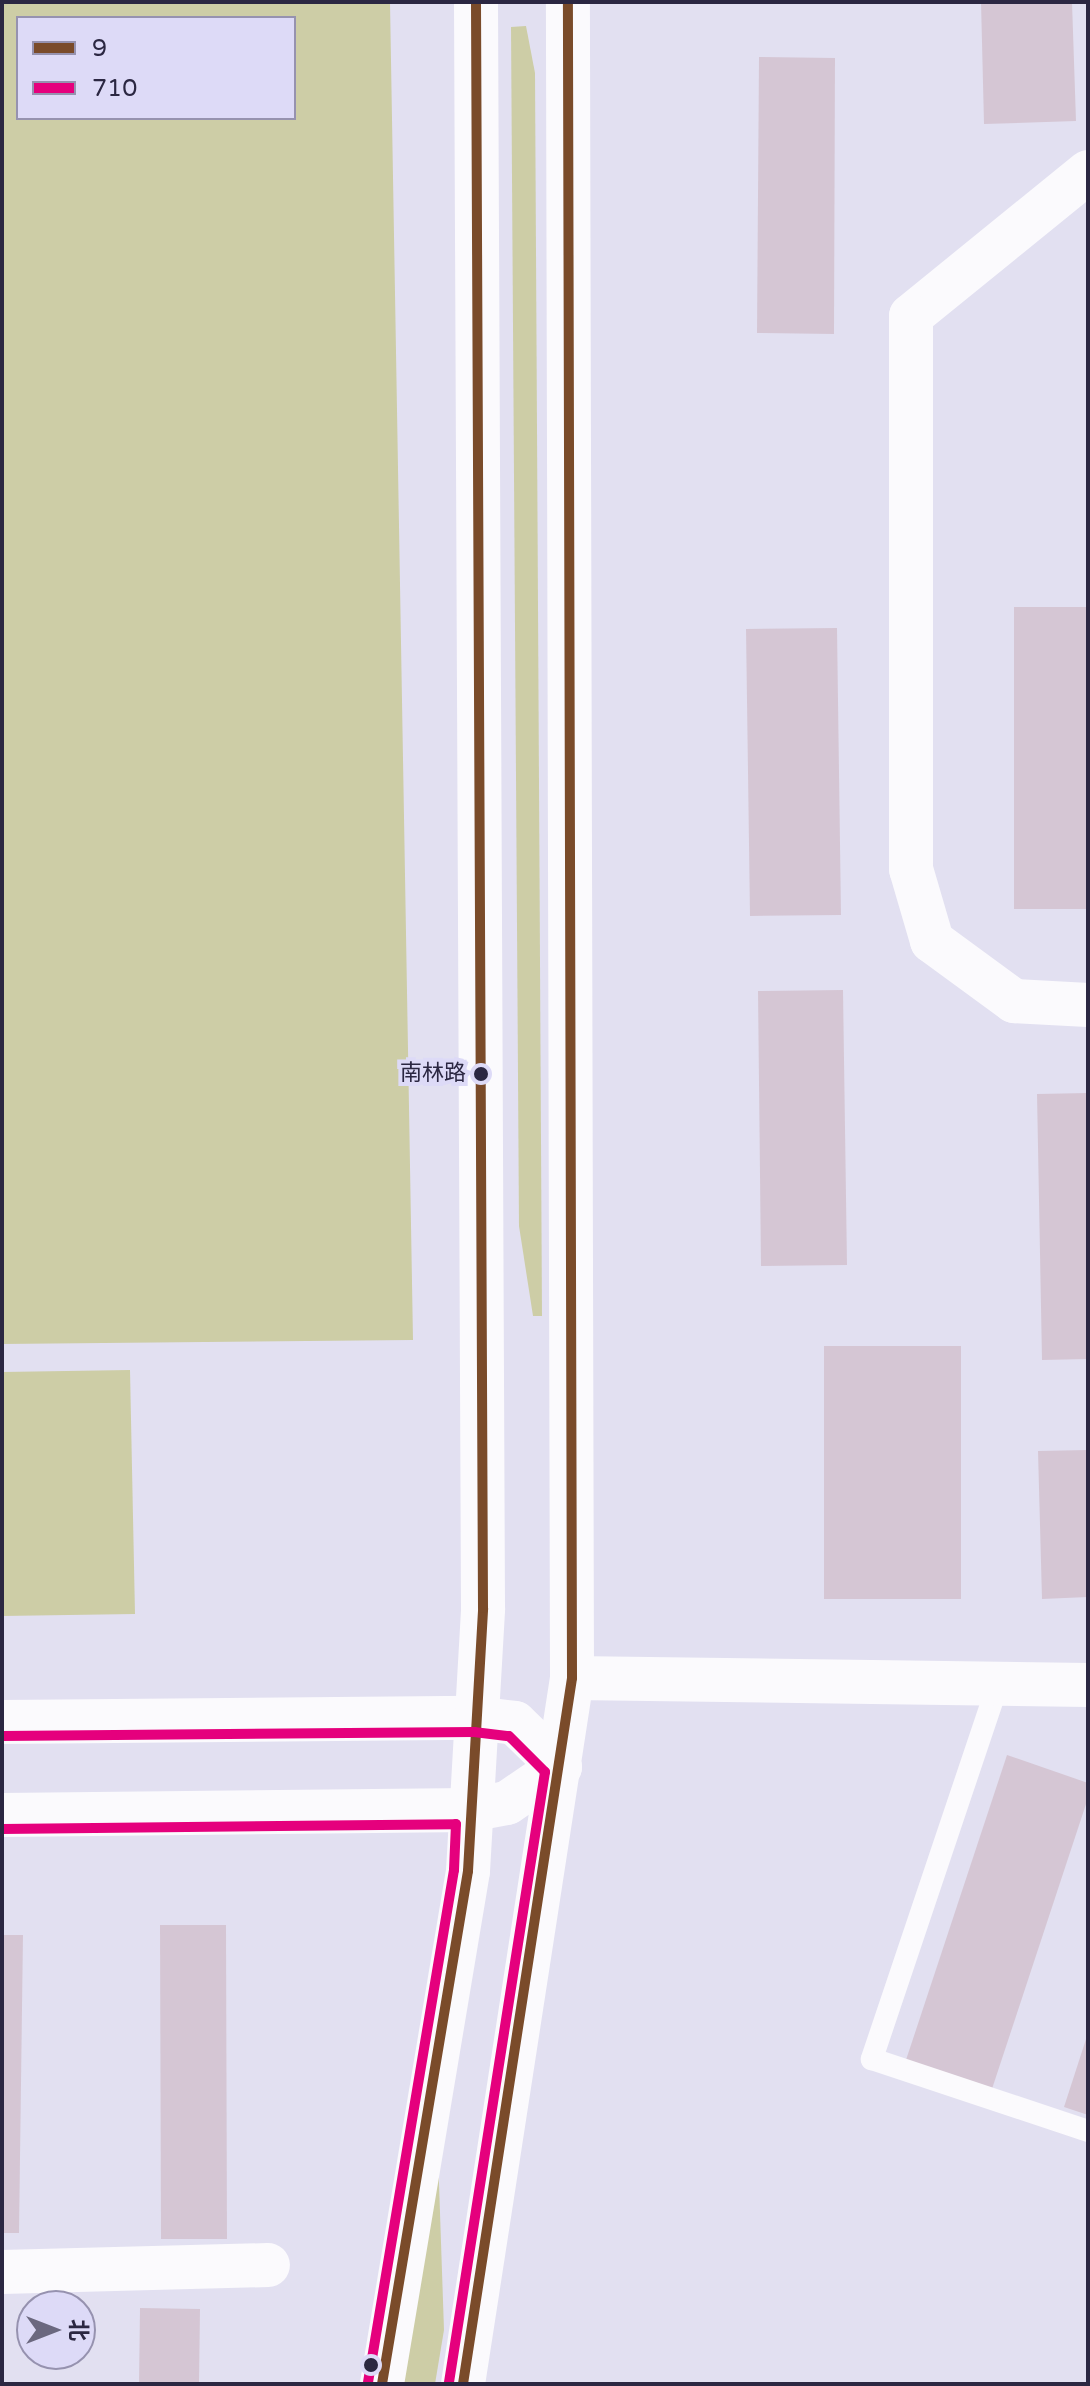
<!DOCTYPE html>
<meta charset="utf-8">
<style>
body{margin:0}
#map{position:relative;width:1090px;height:2386px;overflow:hidden;background:#e2e0f1;font-family:"Varela Round","Noto Sans SC",sans-serif}
div>[style]{position:absolute}
[style*='--x']{left:calc(var(--x)*1px);top:calc(var(--y)*1px);width:calc(var(--w)*1px);rotate:calc(var(--a)*1deg)}
.green>*{inset:0;background:#cdcda6}
.building>*{inset:0;background:#d5c6d4}
.service>*{height:22px;margin:-11px;padding:0 11px;transform-origin:11px;border-radius:11px;background:#fbfafd}
.minor>*{height:44px;margin:-22px;padding:0 22px;transform-origin:22px;border-radius:22px;background:#fbfafd}
.tertiary>*{height:44px;margin:-22px;padding:0 22px;transform-origin:22px;border-radius:22px;background:#fbfafd}
.bus-1>*{height:10px;margin:-5px;padding:0 5px;transform-origin:5px;border-radius:5px;background:#7a4b2a}
.bus-2>*{height:10px;margin:-5px;padding:0 5px;transform-origin:5px;border-radius:5px;background:#e5007d}
.dots>*{width:22px;height:22px;translate:-50% -50%;box-sizing:border-box;border:4px solid #dddaf7;border-radius:50%}
span{translate:-50% -50%;white-space:nowrap;text-align:center;line-height:1.15;-webkit-text-stroke:8px #dddaf7;paint-order:stroke}
.bus-label{font-size:22px;color:#2b2742}
.right{translate:-100% -50%;text-align:right}
.frame{position:absolute;inset:0;border:4px solid #2b2742;pointer-events:none}
.legend{position:absolute;left:16px;top:16px;width:280px;height:104px;box-sizing:border-box;background:#dddaf7;border:2px solid #9692af;margin:0;padding:10px 14px;list-style:none;font-size:24px;color:#2b2742}
.legend li{display:flex;align-items:center;gap:16px;height:40px}
.legend b{width:40px;border:2px solid #9692af}
.north{position:absolute;left:16px;top:2290px;width:80px;height:80px;box-sizing:border-box;background:#dddaf7;border:2px solid #9692af;border-radius:50%;rotate:90deg;font-size:22px;font-weight:700;line-height:32px;text-align:center;color:#2b2742}
.north::after{content:'';display:block;margin:auto;width:28px;height:36px;background:#6b687f;clip-path:polygon(50% 0,100% 100%,50% 72%,0 100%)}
</style>
<div id="map">
<div class="green">
<i style="clip-path:polygon(evenodd,2px 2px,390px 2px,413px 1340px,2px 1344px,2px 2px,18px 18px,294px 18px,294px 118px,18px 118px,18px 18px)"></i>
<i style="clip-path:polygon(526px 26px,535px 73px,542px 1316px,533px 1316px,519px 1226px,511px 27px)"></i>
<i style="clip-path:polygon(130px 1370px,135px 1614px,2px 1616px,2px 1372px)"></i>
<i style="clip-path:polygon(438px 2154px,444px 2330px,435px 2384px,402px 2384px)"></i>
</div>
<div class="building">
<i style="clip-path:polygon(981px 2px,1072px 2px,1076px 121px,984px 124px)"></i>
<i style="clip-path:polygon(759px 57px,835px 58px,834px 334px,757px 333px)"></i>
<i style="clip-path:polygon(1014px 607px,1088px 607px,1088px 909px,1014px 909px)"></i>
<i style="clip-path:polygon(837px 628px,841px 915px,750px 916px,746px 629px)"></i>
<i style="clip-path:polygon(843px 990px,847px 1265px,761px 1266px,758px 991px)"></i>
<i style="clip-path:polygon(1088px 1093px,1088px 1359px,1042px 1360px,1037px 1094px)"></i>
<i style="clip-path:polygon(824px 1346px,961px 1346px,961px 1599px,824px 1599px)"></i>
<i style="clip-path:polygon(1088px 1450px,1088px 1597px,1042px 1599px,1038px 1451px)"></i>
<i style="clip-path:polygon(1007px 1755px,1088px 1783px,1088px 1798px,991px 2092px,905px 2063px)"></i>
<i style="clip-path:polygon(160px 1925px,226px 1925px,227px 2239px,161px 2239px)"></i>
<i style="clip-path:polygon(2px 1935px,23px 1935px,19px 2233px,2px 2233px)"></i>
<i style="clip-path:polygon(1087px 2036px,1088px 2036px,1088px 2115px,1064px 2107px)"></i>
<i style="clip-path:polygon(140px 2308px,200px 2309px,199px 2384px,139px 2384px)"></i>
</div>
<div class="service">
<i style="--x:998;--y:1684;--w:396;--a:108.6"></i>
<i style="--x:872;--y:2059;--w:228;--a:18.4"></i>
</div>
<div class="minor">
<i style="--x:1088;--y:172;--w:228;--a:140.9"></i>
<i style="--x:911;--y:316;--w:553;--a:90"></i>
<i style="--x:911;--y:869;--w:75;--a:73.7"></i>
<i style="--x:932;--y:941;--w:102;--a:36.2"></i>
<i style="--x:1014;--y:1001;--w:74;--a:3.1"></i>
<i style="--x:572;--y:1678;--w:516;--a:0.78"></i>
<i style="--x:2;--y:2272;--w:266;--a:-1.5"></i>
</div>
<div class="tertiary">
<i style="--x:2;--y:1722;--w:473;--a:-0.5"></i>
<i style="--x:475;--y:1718;--w:40;--a:7.1"></i>
<i style="--x:515;--y:1723;--w:63;--a:44.4"></i>
<i style="--x:2;--y:1815;--w:468;--a:-0.6"></i>
<i style="--x:470;--y:1810;--w:38;--a:-11"></i>
<i style="--x:507;--y:1803;--w:64;--a:-34.2"></i>
<i style="--x:382;--y:2384;--w:520;--a:-80.48"></i>
<i style="--x:468;--y:1871;--w:263;--a:-86.7"></i>
<i style="--x:483;--y:1608;--w:1606;--a:-90.25"></i>
<i style="--x:463;--y:2384;--w:714;--a:-81.22"></i>
<i style="--x:572;--y:1678;--w:1676;--a:-90.14"></i>
</div>
<div class="bus-1">
<i style="--x:382;--y:2384;--w:520;--a:-80.48"></i>
<i style="--x:468;--y:1871;--w:263;--a:-86.7"></i>
<i style="--x:483;--y:1608;--w:1606;--a:-90.25"></i>
<i style="--x:463;--y:2384;--w:714;--a:-81.22"></i>
<i style="--x:572;--y:1678;--w:1676;--a:-90.14"></i>
</div>
<div class="bus-2">
<i style="--x:2;--y:1736;--w:472;--a:-0.5"></i>
<i style="--x:474;--y:1732;--w:35;--a:7"></i>
<i style="--x:509;--y:1736;--w:51;--a:45"></i>
<i style="--x:545;--y:1772;--w:618;--a:98.94"></i>
<i style="--x:2;--y:1829;--w:454;--a:-0.6"></i>
<i style="--x:456;--y:1824;--w:46;--a:92.5"></i>
<i style="--x:454;--y:1870;--w:519;--a:99.53"></i>
</div>
<div class="dots">
<i style="left:481px;top:1074px;background:#2b2742"></i>
<i style="left:371px;top:2365px;background:#2b2742"></i>
</div>
<div class="bus-label">
<span class="right" style="left:466px;top:1074px">南林路</span>
</div>
<div class="frame"></div>
<ul class="legend">
<li><b style="height:10px;background:#7a4b2a"></b>9</li>
<li><b style="height:10px;background:#e5007d"></b>710</li>
</ul>
<div class="north">北</div>
</div>
